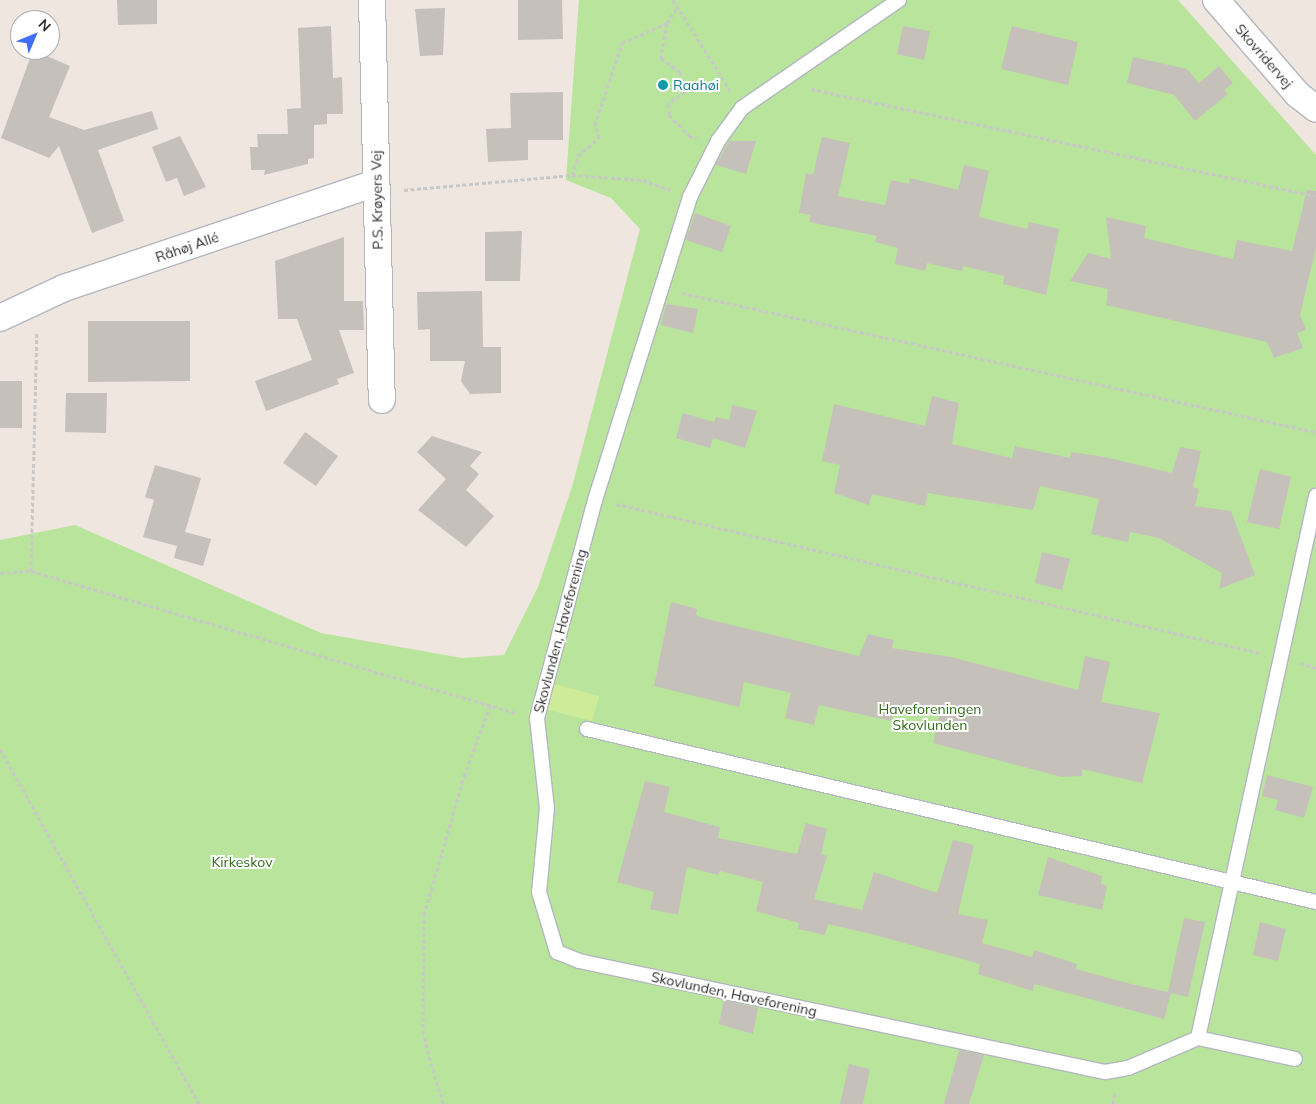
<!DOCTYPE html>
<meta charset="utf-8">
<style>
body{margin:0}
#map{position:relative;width:1316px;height:1104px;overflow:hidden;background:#eee6df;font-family:Mulish,sans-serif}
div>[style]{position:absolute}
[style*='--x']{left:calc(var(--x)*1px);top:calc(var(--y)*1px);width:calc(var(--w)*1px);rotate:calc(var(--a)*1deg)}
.green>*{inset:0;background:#b9e49c}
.pitch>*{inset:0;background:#cdeb98}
.building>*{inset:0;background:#c6c0bb}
.path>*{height:3px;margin-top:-1.5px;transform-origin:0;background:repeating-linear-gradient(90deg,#c8c8c8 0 4px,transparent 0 6.5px)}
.roads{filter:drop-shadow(1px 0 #b2b6c0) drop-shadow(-1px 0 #b2b6c0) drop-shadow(0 1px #b2b6c0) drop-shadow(0 -1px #b2b6c0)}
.lane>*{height:14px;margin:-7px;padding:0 7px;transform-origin:7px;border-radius:7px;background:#fff}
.street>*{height:26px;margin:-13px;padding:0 13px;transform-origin:13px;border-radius:13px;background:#fff}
.dots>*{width:14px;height:14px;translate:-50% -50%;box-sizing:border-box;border:2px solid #fff;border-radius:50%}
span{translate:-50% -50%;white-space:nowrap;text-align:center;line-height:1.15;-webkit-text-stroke:4px #fff;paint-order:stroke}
.street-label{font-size:14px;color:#2c2c2c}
.culture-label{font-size:14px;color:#0d838f}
.left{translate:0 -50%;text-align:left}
.park-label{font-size:14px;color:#306b1b}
.north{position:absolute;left:10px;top:10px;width:50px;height:50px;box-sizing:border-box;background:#fff;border:1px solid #ababab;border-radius:50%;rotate:45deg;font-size:14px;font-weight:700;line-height:20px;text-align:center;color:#2c2c2c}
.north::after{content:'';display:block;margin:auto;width:18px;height:22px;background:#406efa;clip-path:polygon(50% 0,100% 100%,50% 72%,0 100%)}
</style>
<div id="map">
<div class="green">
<i style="clip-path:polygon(579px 0,1178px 0,1316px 155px,1316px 1104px,0 1104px,0 540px,75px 525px,321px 633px,462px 658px,504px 655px,538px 587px,572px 487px,640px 229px,611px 198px,566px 180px)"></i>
</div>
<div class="pitch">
<i style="clip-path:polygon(551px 683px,599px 696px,592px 721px,545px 709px)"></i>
</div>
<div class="building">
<i style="clip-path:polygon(117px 0,157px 0,157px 24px,118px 25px)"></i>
<i style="clip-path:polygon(518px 0,562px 0,563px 39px,518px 40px)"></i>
<i style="clip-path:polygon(445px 8px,443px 55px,420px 56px,415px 9px)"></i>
<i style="clip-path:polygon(331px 26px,333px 78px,342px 77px,343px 114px,327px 114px,327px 124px,314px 125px,314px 158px,308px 159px,308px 164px,264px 175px,265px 170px,251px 170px,250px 147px,258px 147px,257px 134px,288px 134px,287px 109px,301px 108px,298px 28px)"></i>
<i style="clip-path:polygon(903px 26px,930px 31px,924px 60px,897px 54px)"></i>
<i style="clip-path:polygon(1012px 26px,1078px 42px,1068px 85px,1001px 69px)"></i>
<i style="clip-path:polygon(33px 50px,70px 66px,49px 117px,84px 130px,152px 111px,158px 129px,98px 150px,124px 221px,92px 233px,59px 146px,49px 158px,1px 138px)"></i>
<i style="clip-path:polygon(1133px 57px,1187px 69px,1199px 83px,1219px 66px,1233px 83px,1224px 90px,1228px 94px,1195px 121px,1174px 95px,1127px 83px)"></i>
<i style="clip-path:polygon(563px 92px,563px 140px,528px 140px,528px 160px,488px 162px,486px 129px,511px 128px,510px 93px)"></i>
<i style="clip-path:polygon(180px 136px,206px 187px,184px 196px,177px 178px,166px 182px,152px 147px)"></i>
<i style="clip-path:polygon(822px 137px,850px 143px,838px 196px,885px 205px,891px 180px,909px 184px,910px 178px,958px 190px,964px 165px,989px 171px,979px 217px,1027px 229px,1029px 222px,1059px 229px,1046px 295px,1003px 284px,1004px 276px,963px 266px,962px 271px,927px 263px,925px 271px,895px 264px,898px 248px,875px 242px,877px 236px,809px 222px,811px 215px,799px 213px,806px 173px,813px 175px)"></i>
<i style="clip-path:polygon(729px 141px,756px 141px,746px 174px,716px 165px)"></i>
<i style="clip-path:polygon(1307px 190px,1316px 191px,1316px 248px,1300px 315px,1306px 330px,1297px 333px,1303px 348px,1274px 358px,1267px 342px,1106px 305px,1108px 289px,1070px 281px,1088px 253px,1111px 259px,1106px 217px,1146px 226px,1144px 238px,1233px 259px,1237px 240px,1292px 251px)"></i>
<i style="clip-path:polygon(695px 213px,731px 226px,722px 252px,686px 240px)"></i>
<i style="clip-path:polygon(522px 231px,520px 281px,485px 281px,485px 232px)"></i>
<i style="clip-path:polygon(344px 237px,344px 301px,363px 301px,364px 330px,339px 330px,354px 373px,337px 379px,339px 384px,266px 411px,255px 381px,312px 360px,297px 319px,278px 319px,275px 261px)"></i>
<i style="clip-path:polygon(482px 291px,483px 347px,501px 347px,501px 393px,470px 394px,461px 381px,465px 361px,430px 361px,430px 329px,418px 330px,417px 292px)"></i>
<i style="clip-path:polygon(666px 304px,698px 309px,693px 333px,661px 325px)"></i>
<i style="clip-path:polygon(88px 321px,190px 321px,190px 381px,88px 382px)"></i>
<i style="clip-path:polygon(0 381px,22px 381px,22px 428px,0 428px)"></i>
<i style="clip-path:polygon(66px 393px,107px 393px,106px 433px,65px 432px)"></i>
<i style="clip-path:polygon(932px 396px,959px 403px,952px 444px,1012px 458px,1015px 446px,1070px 458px,1071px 452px,1105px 457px,1172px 473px,1180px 447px,1201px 451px,1193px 487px,1199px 489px,1195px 506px,1231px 511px,1255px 575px,1219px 589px,1222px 573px,1159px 538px,1130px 532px,1128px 542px,1091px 534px,1099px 499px,1040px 486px,1033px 510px,928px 493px,925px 506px,872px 494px,869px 505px,834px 493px,840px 465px,822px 461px,834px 404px,925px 426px)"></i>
<i style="clip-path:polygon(732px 405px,757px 411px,745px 448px,713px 438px,710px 448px,676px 438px,683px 413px,714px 422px,716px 417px,729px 420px)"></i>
<i style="clip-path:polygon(305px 432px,338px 456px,316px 486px,283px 463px)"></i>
<i style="clip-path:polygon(432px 436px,482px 452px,470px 466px,479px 474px,466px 490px,494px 516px,466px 547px,418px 510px,446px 479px,417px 452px)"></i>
<i style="clip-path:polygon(155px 465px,201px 478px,185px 532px,211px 539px,203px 566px,174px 558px,177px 546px,143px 537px,154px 500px,145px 497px)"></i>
<i style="clip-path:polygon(1260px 469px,1291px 477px,1279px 529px,1247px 522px)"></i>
<i style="clip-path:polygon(1042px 552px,1070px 559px,1062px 590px,1035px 583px)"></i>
<i style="clip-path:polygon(671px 602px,697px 609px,696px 615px,703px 618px,859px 656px,868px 634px,894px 640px,892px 648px,951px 657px,1078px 690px,1085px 656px,1110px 662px,1101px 702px,1160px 713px,1142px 783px,1082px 769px,1082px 776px,1062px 777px,933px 743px,939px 716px,895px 704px,891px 721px,819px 705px,814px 725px,785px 718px,791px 693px,744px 682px,739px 707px,654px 686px)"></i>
<i style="clip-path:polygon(1267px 775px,1313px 787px,1304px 818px,1275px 810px,1278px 800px,1262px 796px)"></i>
<i style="clip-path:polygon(645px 781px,670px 787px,664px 812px,720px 827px,718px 838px,797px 854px,806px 823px,827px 829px,821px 854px,827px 856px,814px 899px,862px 910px,874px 872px,937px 893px,953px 840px,974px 845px,958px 914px,988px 920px,982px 943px,1032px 957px,1034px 950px,1077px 964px,1076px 969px,1131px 984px,1168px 992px,1184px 918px,1205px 922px,1188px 997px,1171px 993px,1164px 1019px,1034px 984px,1033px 991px,978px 974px,980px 964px,875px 935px,828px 924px,825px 935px,798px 929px,799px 923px,756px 911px,763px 882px,720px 871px,718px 875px,687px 867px,678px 915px,650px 909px,654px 892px,617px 882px)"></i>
<i style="clip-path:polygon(1048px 857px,1102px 876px,1101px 884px,1107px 886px,1102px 910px,1038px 895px)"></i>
<i style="clip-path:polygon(1260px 922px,1286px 929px,1278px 961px,1253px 955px)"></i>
<i style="clip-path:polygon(724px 1000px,758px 1008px,753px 1034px,719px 1024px)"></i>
<i style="clip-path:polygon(959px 1050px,984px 1055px,969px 1104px,944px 1104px)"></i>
<i style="clip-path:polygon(849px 1064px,870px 1069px,863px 1104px,840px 1104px)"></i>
</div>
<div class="path">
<i style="--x:673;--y:0;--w:107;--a:57.7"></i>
<i style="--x:667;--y:23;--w:36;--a:100"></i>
<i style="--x:661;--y:58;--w:24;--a:36"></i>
<i style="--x:680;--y:72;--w:20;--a:75"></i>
<i style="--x:685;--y:91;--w:21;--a:143"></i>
<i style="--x:668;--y:104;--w:11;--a:85"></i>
<i style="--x:669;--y:115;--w:29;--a:46"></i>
<i style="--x:689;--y:136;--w:8;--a:14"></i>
<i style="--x:811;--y:89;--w:516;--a:11.96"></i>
<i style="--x:572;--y:175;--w:20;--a:-72"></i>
<i style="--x:578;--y:156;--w:28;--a:-41"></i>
<i style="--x:599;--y:138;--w:14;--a:-107"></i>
<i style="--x:595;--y:125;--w:86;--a:-71.8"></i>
<i style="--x:622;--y:43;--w:49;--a:-24"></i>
<i style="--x:667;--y:23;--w:17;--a:-57"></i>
<i style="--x:404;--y:190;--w:169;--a:-5.1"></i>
<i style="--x:572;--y:175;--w:71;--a:4"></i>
<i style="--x:643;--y:180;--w:29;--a:20"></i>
<i style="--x:682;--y:293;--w:649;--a:12.37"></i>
<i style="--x:616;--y:504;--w:661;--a:13.03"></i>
<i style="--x:31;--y:571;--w:240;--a:-88.6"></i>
<i style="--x:0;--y:573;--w:31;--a:-4"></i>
<i style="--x:31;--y:571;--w:505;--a:16.32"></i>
<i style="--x:1300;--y:663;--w:17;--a:17"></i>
<i style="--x:0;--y:749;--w:407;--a:60.7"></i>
<i style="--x:443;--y:1104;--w:73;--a:-105.9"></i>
<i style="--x:423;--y:1034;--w:119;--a:-89.5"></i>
<i style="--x:424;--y:915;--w:145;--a:-73.9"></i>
<i style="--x:464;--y:776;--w:75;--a:-69.6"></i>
<i style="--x:1113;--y:1104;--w:12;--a:-81"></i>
</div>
<div class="roads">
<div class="lane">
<i style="--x:899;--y:0;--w:191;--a:145.5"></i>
<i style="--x:742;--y:108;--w:41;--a:126"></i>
<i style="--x:718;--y:141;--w:63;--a:116.6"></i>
<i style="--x:690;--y:197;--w:318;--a:107.4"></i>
<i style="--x:595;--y:500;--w:226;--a:104.9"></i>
<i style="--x:537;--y:718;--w:91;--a:83.7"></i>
<i style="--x:547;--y:808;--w:84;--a:95.4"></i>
<i style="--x:539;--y:892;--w:63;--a:73.3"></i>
<i style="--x:557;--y:952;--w:24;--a:22"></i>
<i style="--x:579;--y:961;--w:538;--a:11.92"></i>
<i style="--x:1105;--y:1072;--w:23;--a:-10"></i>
<i style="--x:1128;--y:1068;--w:76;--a:-23.2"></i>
<i style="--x:587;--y:729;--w:749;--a:13.35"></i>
<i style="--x:1198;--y:1038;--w:555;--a:-77.72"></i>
<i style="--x:1198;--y:1038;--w:99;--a:12.2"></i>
</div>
<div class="street">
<i style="--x:372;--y:0;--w:400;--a:88.6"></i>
<i style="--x:1216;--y:0;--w:124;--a:49.2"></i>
<i style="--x:1297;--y:94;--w:24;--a:38"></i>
<i style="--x:0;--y:318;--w:71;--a:-25.1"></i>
<i style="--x:64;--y:288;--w:329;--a:-18.6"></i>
</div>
</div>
<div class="dots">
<i style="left:663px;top:85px;background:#0f9aa8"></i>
</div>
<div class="street-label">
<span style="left:1264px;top:56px;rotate:49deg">Skovridervej</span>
<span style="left:377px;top:200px;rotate:-91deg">P.S. Krøyers Vej</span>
<span style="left:187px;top:247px;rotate:-19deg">Råhøj Allé</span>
<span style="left:560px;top:631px;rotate:-75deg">Skovlunden, Haveforening</span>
<span style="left:734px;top:994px;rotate:12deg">Skovlunden, Haveforening</span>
</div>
<div class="culture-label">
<span class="left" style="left:673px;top:85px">Raahøi</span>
</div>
<div class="park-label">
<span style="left:930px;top:717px">Haveforeningen<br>Skovlunden</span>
<span style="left:242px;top:862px">Kirkeskov</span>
</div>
<div class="north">N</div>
</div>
